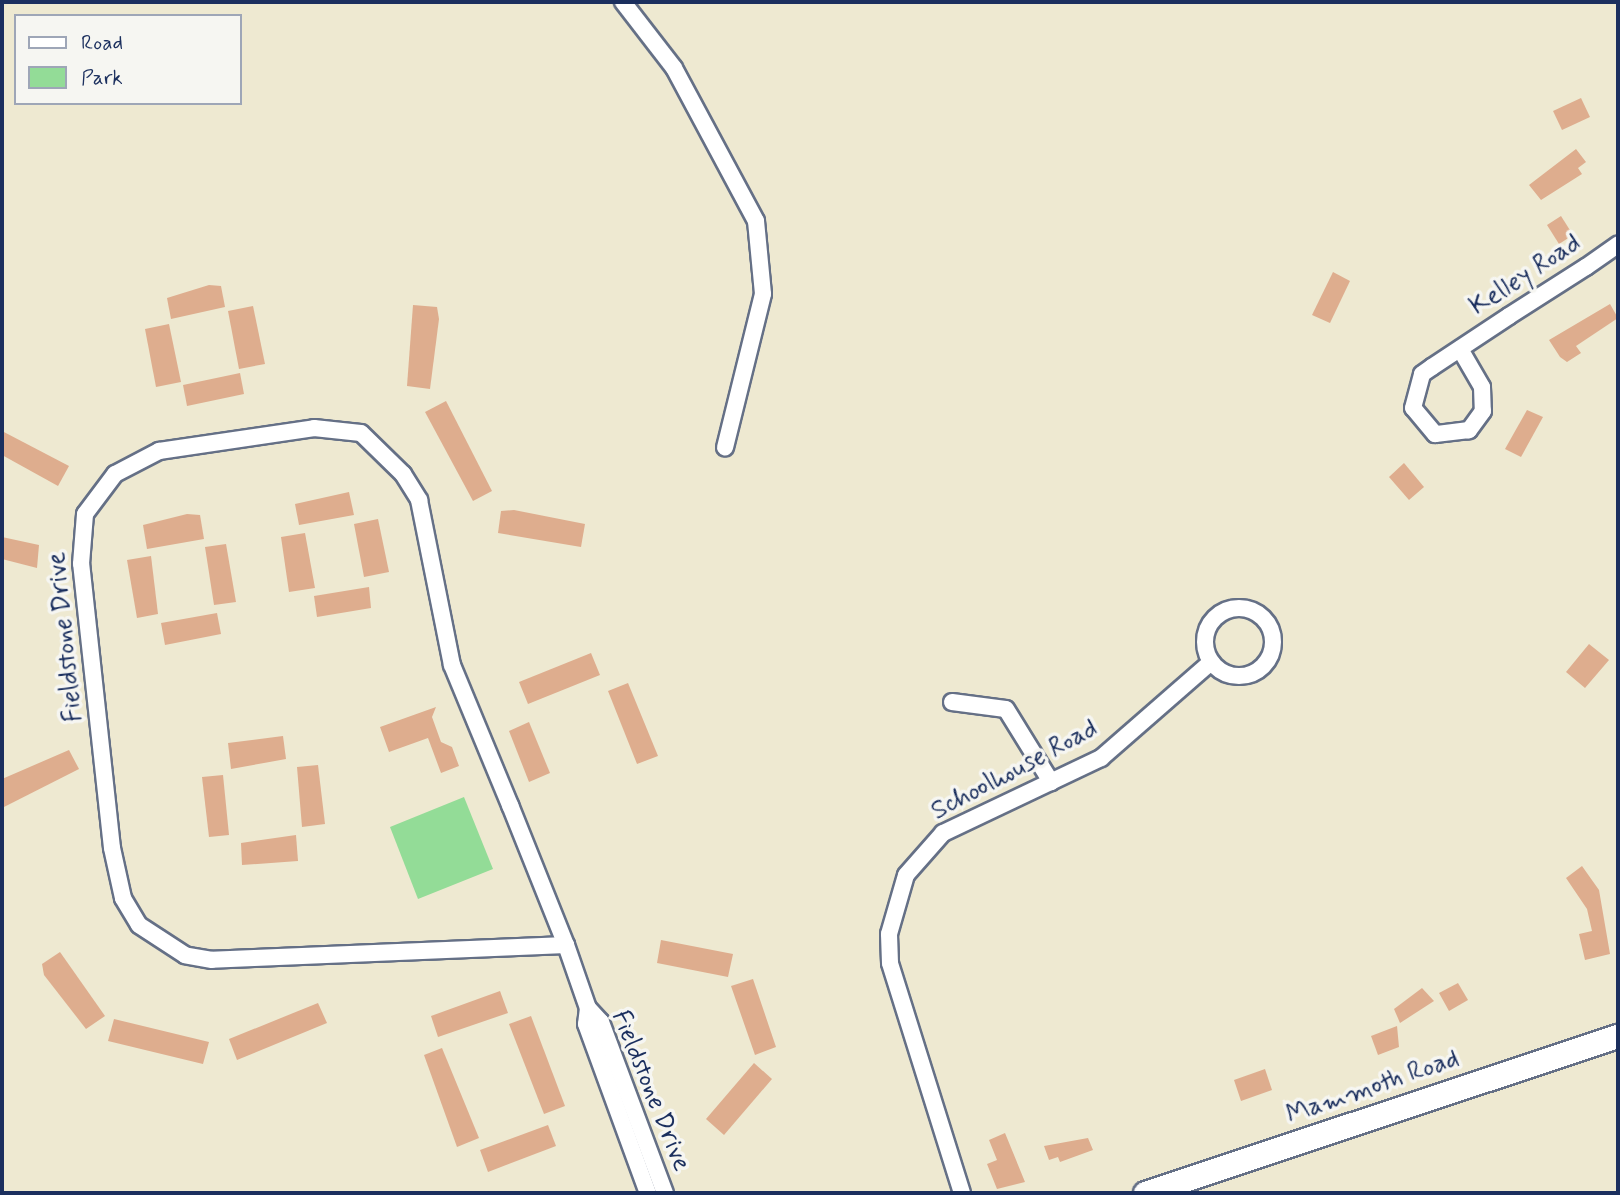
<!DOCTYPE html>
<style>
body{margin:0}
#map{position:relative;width:1620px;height:1195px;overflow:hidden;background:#eee9d1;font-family:Mynerve,sans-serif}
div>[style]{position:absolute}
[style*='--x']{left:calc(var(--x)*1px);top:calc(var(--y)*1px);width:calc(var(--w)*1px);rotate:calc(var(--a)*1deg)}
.green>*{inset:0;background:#93dc97}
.building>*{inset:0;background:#dead8e}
.roads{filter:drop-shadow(2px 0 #657086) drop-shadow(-2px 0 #657086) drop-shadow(0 2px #657086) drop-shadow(0 -2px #657086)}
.minor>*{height:16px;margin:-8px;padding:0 8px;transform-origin:8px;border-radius:8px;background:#fff}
.minor>.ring{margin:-8px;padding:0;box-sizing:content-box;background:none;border:16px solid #fff;border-radius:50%}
.secondary>*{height:23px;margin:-11.5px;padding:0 11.5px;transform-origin:11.5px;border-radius:11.5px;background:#fff}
span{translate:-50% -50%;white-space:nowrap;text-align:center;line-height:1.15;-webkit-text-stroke:7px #f6f6f2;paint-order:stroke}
.street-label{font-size:26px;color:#1b2f5e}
.frame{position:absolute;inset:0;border:4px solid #1b2f5e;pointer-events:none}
.legend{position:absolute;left:14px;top:14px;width:228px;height:91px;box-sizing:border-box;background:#f6f6f2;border:2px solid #9ea6b7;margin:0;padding:9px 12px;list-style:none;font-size:21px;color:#1b2f5e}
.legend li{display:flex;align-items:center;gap:14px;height:35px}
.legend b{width:35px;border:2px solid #9ea6b7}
</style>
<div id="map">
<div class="green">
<i style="clip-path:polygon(464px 797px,493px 869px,418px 899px,390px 827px)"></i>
</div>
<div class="building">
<i style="clip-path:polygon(1581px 98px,1590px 117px,1562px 130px,1553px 111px)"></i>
<i style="clip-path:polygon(1576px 149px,1586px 162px,1578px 168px,1582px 174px,1541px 200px,1529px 185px)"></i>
<i style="clip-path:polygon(1561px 216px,1573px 235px,1559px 244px,1547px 225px)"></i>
<i style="clip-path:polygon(1333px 272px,1350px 281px,1330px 323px,1312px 315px)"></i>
<i style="clip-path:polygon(209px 285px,221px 286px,225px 307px,171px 319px,167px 298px)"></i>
<i style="clip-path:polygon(1610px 304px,1618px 318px,1576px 346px,1581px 353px,1567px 362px,1560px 357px,1549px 340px)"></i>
<i style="clip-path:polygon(413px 305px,437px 307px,439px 319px,430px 389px,407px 386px)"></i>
<i style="clip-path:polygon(253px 306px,265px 364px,239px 369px,228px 311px)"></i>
<i style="clip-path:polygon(169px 324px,181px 382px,156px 387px,145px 329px)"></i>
<i style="clip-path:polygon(240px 373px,244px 394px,187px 406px,183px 385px)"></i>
<i style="clip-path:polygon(446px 401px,492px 491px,473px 501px,425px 412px)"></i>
<i style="clip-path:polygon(1527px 410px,1543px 417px,1521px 457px,1505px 449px)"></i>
<i style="clip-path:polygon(2px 431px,69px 466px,58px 486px,2px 455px)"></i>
<i style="clip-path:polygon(1404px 463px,1424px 487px,1409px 500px,1389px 477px)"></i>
<i style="clip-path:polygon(349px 492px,354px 515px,299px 525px,295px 504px)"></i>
<i style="clip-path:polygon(514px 510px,585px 524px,581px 547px,498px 533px,501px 511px)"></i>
<i style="clip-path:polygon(187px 514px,200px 515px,204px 539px,147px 549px,143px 525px)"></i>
<i style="clip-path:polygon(378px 519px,389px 572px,364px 577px,354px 524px)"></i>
<i style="clip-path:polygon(305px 533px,315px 588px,289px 592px,281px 537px)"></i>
<i style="clip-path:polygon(2px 537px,39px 545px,37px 568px,2px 559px)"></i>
<i style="clip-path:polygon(226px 544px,236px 602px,214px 605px,205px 547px)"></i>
<i style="clip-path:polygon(151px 556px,158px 614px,137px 618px,127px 560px)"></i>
<i style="clip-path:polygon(369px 587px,371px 608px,317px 617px,314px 596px)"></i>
<i style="clip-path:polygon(217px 613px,221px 634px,165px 645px,161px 623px)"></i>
<i style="clip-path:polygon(1589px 644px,1609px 660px,1585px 688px,1566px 672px)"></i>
<i style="clip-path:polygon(591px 653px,600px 675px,528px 704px,519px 682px)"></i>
<i style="clip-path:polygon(628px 683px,658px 756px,637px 764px,608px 691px)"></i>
<i style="clip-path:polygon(436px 707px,432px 717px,441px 742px,452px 747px,459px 766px,441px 773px,428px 738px,389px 752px,380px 727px)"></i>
<i style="clip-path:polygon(529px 722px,550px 773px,529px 782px,509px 731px)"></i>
<i style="clip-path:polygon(283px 736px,286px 759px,231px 769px,228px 743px)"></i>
<i style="clip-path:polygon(69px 750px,79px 769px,2px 808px,2px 779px)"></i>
<i style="clip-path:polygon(318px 765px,325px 824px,302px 827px,297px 767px)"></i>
<i style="clip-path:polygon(223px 775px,229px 835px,209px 837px,202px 777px)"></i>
<i style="clip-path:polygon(296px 835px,298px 861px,242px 865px,241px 843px)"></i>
<i style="clip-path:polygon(1582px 866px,1599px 890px,1610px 954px,1585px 960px,1579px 934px,1592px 931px,1587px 909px,1566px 878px)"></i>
<i style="clip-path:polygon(661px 940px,733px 954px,728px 977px,657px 963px)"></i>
<i style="clip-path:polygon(60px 952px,105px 1016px,86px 1029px,44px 975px,42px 964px)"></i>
<i style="clip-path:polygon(753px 979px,776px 1047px,755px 1055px,731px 986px)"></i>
<i style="clip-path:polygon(1458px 983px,1468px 1000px,1449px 1011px,1439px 993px)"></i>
<i style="clip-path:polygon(1422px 988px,1434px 1001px,1400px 1023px,1394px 1009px)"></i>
<i style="clip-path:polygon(500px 991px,508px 1013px,438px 1037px,431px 1016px)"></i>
<i style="clip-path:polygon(318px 1003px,327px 1023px,237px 1060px,229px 1039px)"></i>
<i style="clip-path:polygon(531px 1016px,565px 1106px,544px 1114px,509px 1024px)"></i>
<i style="clip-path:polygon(114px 1019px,209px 1042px,203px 1064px,108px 1041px)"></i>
<i style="clip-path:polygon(1397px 1026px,1399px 1047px,1378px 1055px,1371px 1036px)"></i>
<i style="clip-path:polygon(442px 1048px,479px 1138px,457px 1147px,424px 1055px)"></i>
<i style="clip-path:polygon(754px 1063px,772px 1079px,724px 1135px,706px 1119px)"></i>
<i style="clip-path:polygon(1265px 1069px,1272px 1090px,1241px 1101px,1234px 1080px)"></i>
<i style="clip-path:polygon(548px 1125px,556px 1146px,488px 1172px,480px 1150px)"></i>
<i style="clip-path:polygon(1005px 1133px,1025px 1182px,997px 1189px,987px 1164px,997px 1160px,989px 1140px)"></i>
<i style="clip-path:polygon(1088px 1138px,1093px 1150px,1060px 1162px,1058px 1157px,1049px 1160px,1044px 1146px)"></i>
</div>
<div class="roads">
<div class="minor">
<i style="--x:623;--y:2;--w:83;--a:52.3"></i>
<i style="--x:674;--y:68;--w:174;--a:61.8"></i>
<i style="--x:756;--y:221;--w:73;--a:84.5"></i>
<i style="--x:763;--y:294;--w:158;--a:103.9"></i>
<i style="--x:1460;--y:349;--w:44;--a:59.9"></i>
<i style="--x:1482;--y:387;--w:24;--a:88"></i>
<i style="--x:1483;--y:411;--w:24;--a:126"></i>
<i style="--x:1469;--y:430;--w:34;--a:173"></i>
<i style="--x:1435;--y:434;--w:34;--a:-130"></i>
<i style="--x:1413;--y:408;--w:35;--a:-75"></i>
<i style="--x:1422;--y:374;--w:12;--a:-35"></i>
<i style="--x:1432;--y:367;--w:92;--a:-33.5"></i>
<i style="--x:1509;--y:316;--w:91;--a:-32.5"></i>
<i style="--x:1586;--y:267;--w:39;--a:-35"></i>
<i class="ring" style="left:1205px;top:608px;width:52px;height:52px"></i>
<i style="--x:952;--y:702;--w:54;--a:7.4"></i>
<i style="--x:1006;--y:709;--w:86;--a:58.3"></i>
<i style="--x:566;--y:945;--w:354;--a:177.6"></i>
<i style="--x:212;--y:960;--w:27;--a:-170"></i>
<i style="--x:185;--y:955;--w:55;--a:-146.9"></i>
<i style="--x:139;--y:925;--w:31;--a:-121"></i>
<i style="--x:123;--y:898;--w:51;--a:-102.4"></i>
<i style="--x:112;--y:848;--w:286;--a:-96.2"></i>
<i style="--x:81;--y:564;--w:50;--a:-85.4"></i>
<i style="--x:85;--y:514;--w:50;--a:-53.1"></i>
<i style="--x:115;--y:474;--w:50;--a:-27.6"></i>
<i style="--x:159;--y:451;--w:157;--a:-8.4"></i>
<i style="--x:314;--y:428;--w:47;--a:6.1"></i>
<i style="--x:361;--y:433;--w:59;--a:44.3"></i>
<i style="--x:403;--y:474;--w:31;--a:58"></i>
<i style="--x:419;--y:500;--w:168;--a:78.7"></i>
<i style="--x:452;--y:665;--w:152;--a:67.5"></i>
<i style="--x:510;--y:805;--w:151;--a:68.2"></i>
<i style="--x:566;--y:945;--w:67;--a:70.8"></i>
<i style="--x:588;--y:1008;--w:19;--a:47"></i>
<i style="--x:601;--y:1022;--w:183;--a:69.5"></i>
<i style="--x:588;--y:1008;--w:16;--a:97"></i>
<i style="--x:586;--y:1024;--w:180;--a:69.9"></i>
<i style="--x:962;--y:1193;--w:241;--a:-107.4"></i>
<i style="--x:890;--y:963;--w:29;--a:-92"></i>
<i style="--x:889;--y:934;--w:61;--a:-73.9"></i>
<i style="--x:906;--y:875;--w:56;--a:-48.6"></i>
<i style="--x:943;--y:833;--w:175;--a:-25.4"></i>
<i style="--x:1101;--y:758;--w:146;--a:-41.1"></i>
</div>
<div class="secondary">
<i style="--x:1145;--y:1193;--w:498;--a:-18.4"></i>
</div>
</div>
<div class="street-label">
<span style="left:1526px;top:276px;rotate:-33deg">Kelley Road</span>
<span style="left:66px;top:637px;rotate:-96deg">Fieldstone Drive</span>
<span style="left:1015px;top:771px;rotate:-28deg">Schoolhouse Road</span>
<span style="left:1373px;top:1088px;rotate:-19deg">Mammoth Road</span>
<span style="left:650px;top:1091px;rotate:68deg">Fieldstone Drive</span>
</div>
<div class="frame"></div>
<ul class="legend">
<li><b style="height:9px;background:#fff"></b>Road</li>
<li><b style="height:19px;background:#93dc97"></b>Park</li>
</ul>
</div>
